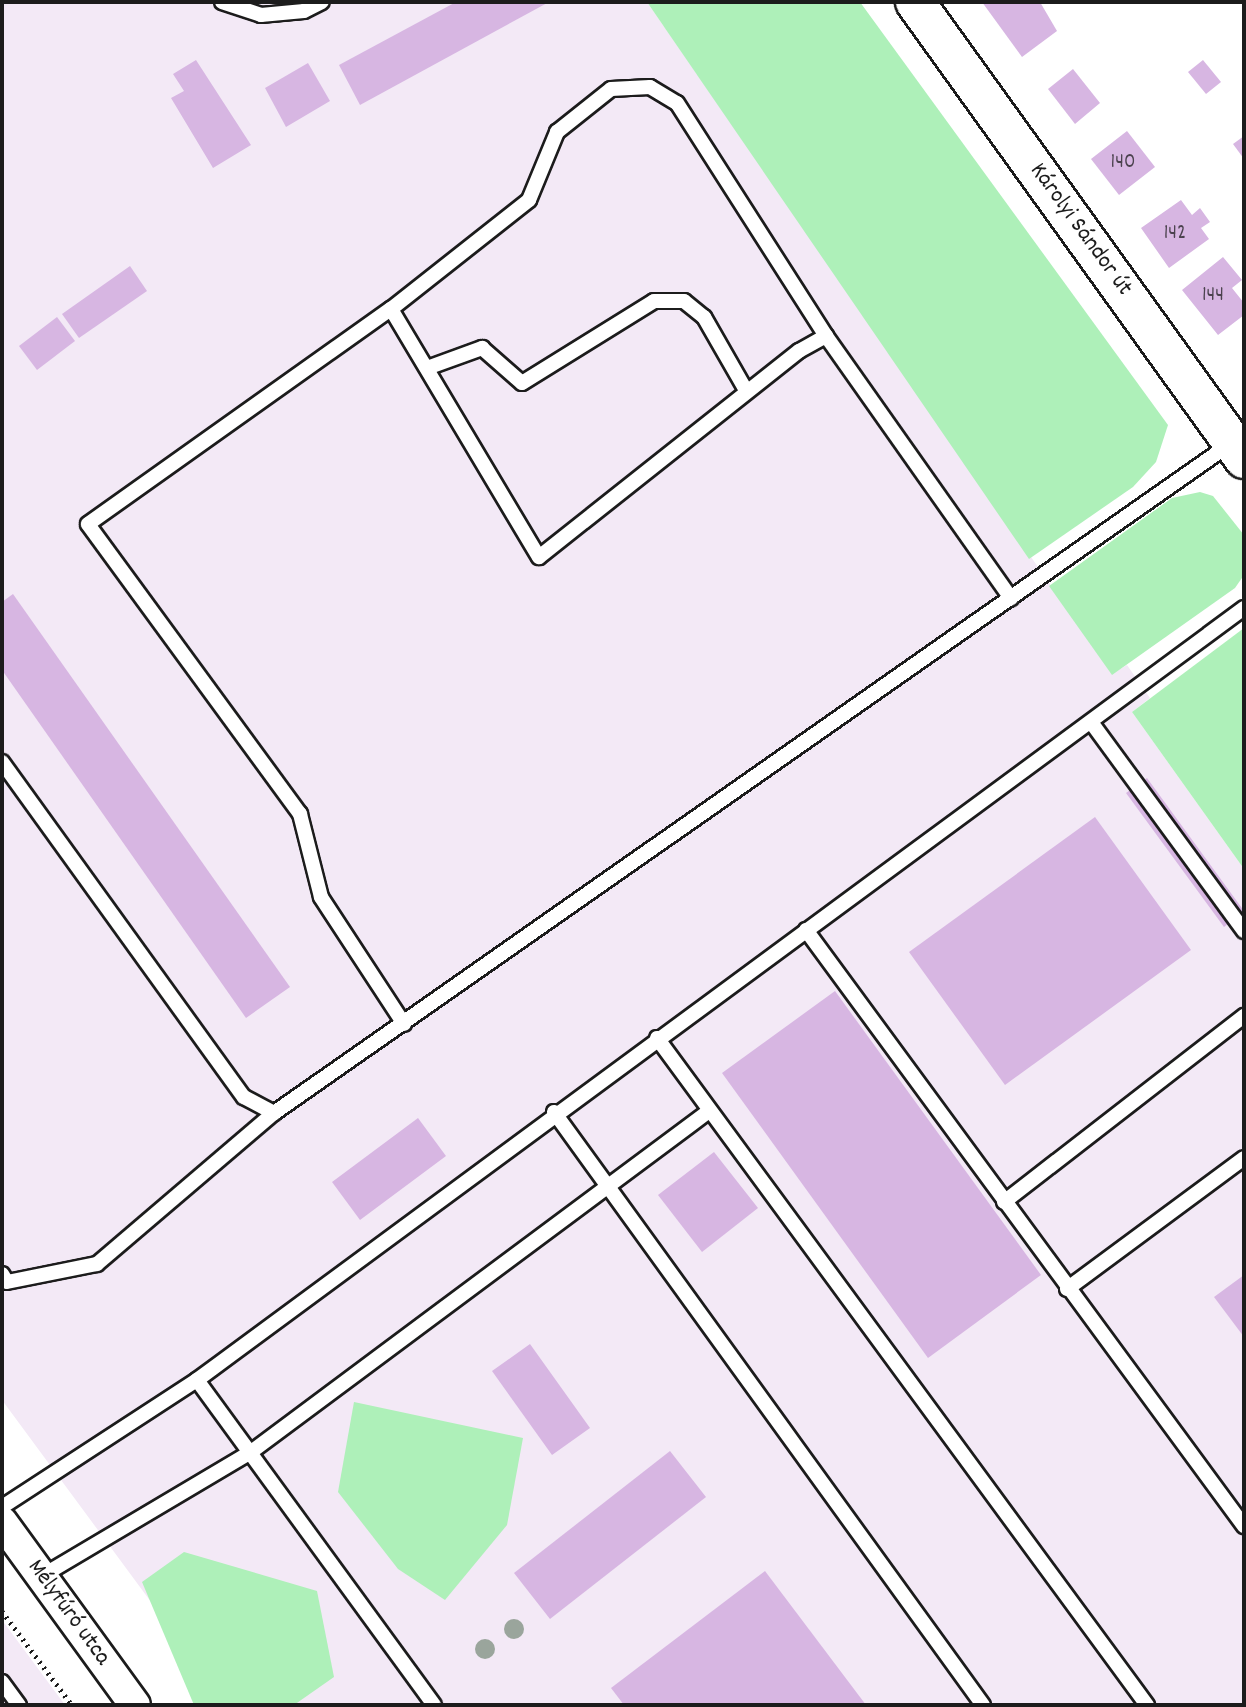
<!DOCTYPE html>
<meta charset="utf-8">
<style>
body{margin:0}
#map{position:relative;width:1246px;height:1707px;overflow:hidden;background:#fff;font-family:Dekko,sans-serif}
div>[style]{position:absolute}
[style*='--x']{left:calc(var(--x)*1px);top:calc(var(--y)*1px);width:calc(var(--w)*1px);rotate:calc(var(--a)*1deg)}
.built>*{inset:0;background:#f3e9f6}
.green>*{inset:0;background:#aef0b9}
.building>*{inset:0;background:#d7b6e2}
.path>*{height:4.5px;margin-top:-2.25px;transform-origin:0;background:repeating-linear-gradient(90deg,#1c1c1c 0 2px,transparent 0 7px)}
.roads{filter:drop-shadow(2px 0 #1c1c1c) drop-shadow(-2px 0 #1c1c1c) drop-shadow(0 2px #1c1c1c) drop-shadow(0 -2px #1c1c1c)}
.lane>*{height:14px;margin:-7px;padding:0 7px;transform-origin:7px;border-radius:7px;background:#fff}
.street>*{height:30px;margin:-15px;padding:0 15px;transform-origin:15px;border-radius:15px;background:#fff}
.secondary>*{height:38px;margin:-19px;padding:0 19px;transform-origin:19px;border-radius:19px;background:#fff}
.trees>*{width:20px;height:20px;margin:-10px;border-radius:50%;background:#9aa59c}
span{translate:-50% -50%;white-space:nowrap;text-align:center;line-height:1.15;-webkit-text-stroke:5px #fff;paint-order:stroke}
.number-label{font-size:21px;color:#4b424e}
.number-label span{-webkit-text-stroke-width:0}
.street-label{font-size:24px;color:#1c1c1c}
.frame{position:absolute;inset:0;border:4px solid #1c1c1c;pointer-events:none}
</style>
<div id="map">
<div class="built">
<i style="clip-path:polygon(2px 2px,647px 2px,1112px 674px,1127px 665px,1150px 698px,1132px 712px,1244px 869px,1244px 1705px,227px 1705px,2px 1400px)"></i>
<i style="clip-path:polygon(2px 1620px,65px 1705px,2px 1705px)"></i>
</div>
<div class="green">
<i style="clip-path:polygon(647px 2px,860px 2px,1168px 425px,1156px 462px,1133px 487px,1029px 559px)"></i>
<i style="clip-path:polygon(1200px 492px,1213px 496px,1244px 535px,1244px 575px,1235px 588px,1112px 675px,1049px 586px,1172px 498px)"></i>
<i style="clip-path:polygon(1244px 628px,1244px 869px,1132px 712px)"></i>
<i style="clip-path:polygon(354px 1402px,523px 1438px,507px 1525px,445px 1600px,398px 1569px,338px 1492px)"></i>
<i style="clip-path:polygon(184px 1552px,317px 1591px,334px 1677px,294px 1705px,194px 1705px,142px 1582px)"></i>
</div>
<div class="building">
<i style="clip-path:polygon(456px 2px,549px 2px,360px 105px,339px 65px)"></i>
<i style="clip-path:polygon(982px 2px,1040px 2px,1057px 31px,1022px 57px)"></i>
<i style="clip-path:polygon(196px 60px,251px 145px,213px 168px,171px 98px,184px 91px,173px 74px)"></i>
<i style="clip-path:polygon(1203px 60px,1221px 82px,1206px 94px,1188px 72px)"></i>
<i style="clip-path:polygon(308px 63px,330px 101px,286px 127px,265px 88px)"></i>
<i style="clip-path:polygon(1073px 69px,1100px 103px,1075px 124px,1048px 89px)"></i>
<i style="clip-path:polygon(1127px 131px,1155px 167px,1119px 195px,1091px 159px)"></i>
<i style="clip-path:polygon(1244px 136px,1244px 159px,1233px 144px)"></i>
<i style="clip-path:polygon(1181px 200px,1192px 215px,1200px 208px,1210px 222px,1201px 228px,1209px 239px,1169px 268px,1141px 228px)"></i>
<i style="clip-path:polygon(1223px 257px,1242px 280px,1232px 288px,1244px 303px,1244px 315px,1218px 335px,1182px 290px)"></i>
<i style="clip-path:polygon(130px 266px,147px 291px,79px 338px,62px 314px)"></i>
<i style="clip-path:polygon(57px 317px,75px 341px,37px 370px,19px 346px)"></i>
<i style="clip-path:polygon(13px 594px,290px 987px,246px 1018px,2px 670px,2px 602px)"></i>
<i style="clip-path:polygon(1147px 778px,1244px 911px,1224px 927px,1126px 793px)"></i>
<i style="clip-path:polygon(1095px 817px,1191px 950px,1005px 1085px,909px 952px)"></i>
<i style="clip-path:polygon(835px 991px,1041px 1275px,928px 1358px,722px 1073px)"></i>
<i style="clip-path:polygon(418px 1118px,446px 1156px,360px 1220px,332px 1182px)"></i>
<i style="clip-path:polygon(714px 1152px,758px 1208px,702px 1252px,658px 1195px)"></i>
<i style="clip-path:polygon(1244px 1275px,1244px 1337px,1214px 1297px)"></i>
<i style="clip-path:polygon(530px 1344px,590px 1428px,552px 1455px,492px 1371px)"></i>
<i style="clip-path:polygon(670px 1451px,706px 1497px,550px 1619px,514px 1573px)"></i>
<i style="clip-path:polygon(765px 1571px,866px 1705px,624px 1705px,611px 1688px)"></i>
</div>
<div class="path">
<i style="--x:2;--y:1611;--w:117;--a:53.3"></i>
</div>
<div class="roads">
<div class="lane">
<i style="--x:222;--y:2;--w:41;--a:18.4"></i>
<i style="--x:261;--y:15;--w:43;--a:-5.3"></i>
<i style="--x:304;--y:11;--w:20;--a:-27"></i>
<i style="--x:391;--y:309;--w:176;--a:-38.3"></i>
<i style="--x:529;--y:200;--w:74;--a:-67.6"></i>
<i style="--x:557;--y:132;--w:69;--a:-38.5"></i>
<i style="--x:611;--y:89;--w:39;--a:-3"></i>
<i style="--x:650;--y:87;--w:31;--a:31"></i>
<i style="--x:677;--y:103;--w:277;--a:57.4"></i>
<i style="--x:427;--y:368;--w:59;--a:-20"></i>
<i style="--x:482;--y:348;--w:53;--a:41.2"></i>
<i style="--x:522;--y:383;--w:155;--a:-31.8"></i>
<i style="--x:654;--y:301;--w:30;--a:0"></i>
<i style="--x:684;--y:301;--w:26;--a:39"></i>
<i style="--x:704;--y:317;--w:86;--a:60.2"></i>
<i style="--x:1091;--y:722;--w:259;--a:53.8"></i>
<i style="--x:2;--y:762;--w:413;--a:54.2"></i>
<i style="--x:244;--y:1097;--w:34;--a:28"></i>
<i style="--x:806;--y:930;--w:740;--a:53.69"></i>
<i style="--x:404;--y:1024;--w:152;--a:-123.2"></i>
<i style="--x:321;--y:897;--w:86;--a:-104.2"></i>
<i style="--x:300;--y:814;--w:359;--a:-126.2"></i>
<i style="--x:88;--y:524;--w:372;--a:-35.4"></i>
<i style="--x:391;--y:309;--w:289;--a:59.2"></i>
<i style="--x:539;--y:557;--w:332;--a:-38.4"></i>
<i style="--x:799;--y:351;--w:31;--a:-29"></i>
<i style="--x:826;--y:336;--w:321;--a:54.8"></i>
<i style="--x:657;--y:1038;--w:828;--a:53.7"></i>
<i style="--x:554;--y:1112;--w:732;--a:54.12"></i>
<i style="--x:1004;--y:1202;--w:304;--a:-37.8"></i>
<i style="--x:2;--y:1274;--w:9;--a:58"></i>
<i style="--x:7;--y:1282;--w:92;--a:-11.3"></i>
<i style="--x:97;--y:1264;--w:233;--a:-40.5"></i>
<i style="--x:274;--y:1113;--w:1167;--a:-34.98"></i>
<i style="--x:1067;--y:1289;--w:220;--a:-36.5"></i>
<i style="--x:197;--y:1380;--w:402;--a:53.9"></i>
<i style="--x:2;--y:1507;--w:233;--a:-33.1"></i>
<i style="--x:197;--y:1380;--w:1301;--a:-36.4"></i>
<i style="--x:42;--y:1576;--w:243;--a:-30.7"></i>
<i style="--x:251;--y:1452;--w:571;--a:-36.67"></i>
<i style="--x:2;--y:1682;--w:29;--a:54"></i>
</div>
<div class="street">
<i style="--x:2;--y:1522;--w:226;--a:54"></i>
</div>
<div class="secondary">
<i style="--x:915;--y:2;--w:563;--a:54.25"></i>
</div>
</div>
<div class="trees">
<i style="left:514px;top:1629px"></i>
<i style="left:485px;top:1649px"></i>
</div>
<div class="number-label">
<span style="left:1123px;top:163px">140</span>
<span style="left:1175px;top:234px">142</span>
<span style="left:1213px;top:296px">144</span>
</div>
<div class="street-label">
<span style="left:1080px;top:230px;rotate:54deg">Károlyi Sándor út</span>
<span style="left:68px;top:1613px;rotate:54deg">Mélyfúró utca</span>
</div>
<div class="frame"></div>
</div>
